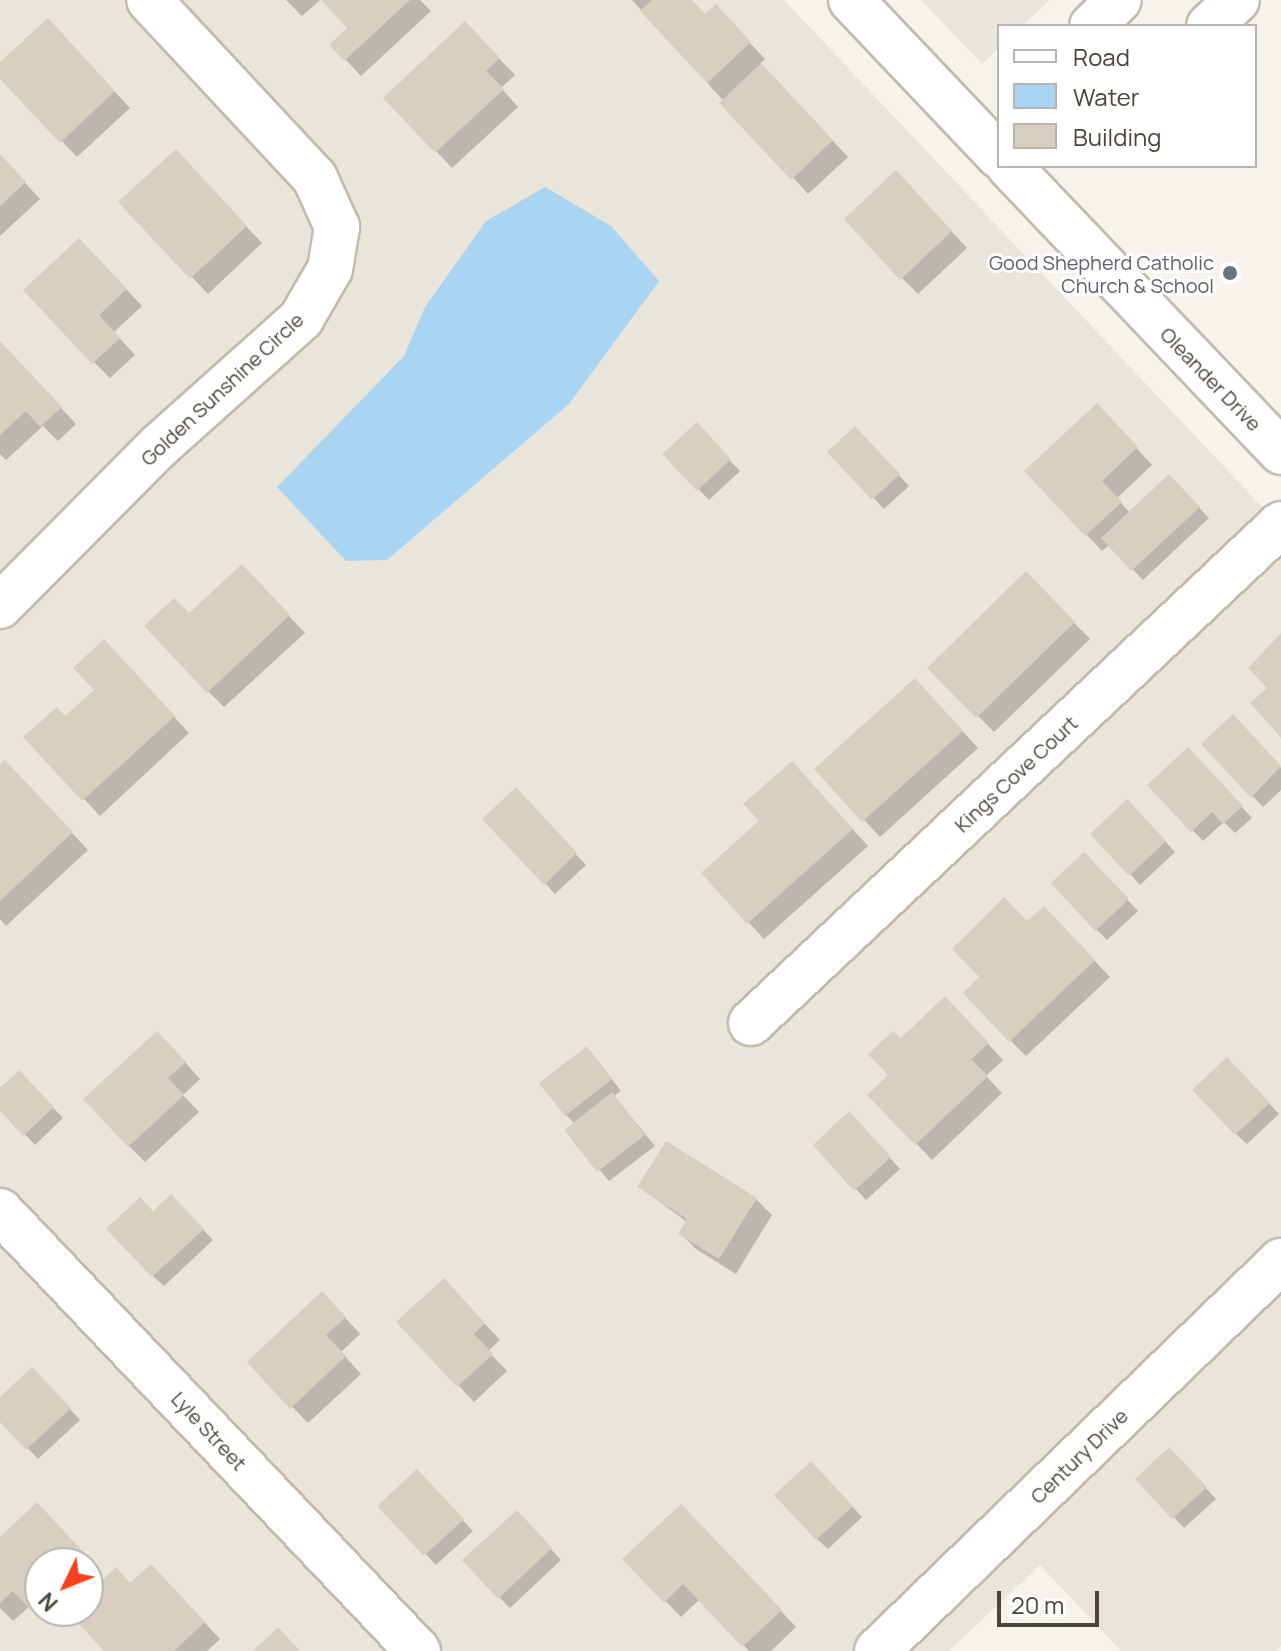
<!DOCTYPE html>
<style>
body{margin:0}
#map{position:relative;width:1281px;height:1651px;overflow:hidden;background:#f6f3ec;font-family:Manrope,sans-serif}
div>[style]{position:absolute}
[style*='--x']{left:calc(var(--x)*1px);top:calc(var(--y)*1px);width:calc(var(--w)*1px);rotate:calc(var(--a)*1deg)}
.residential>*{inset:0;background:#eae5da}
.water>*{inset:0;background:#a9d4f2}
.shadow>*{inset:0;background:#0003}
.building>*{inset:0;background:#d8cfc1}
.roads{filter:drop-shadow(2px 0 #c2bbae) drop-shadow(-2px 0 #c2bbae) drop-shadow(0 2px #c2bbae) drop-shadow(0 -2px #c2bbae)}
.minor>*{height:44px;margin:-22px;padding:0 22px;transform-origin:22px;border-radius:22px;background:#fff}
.dots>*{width:22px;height:22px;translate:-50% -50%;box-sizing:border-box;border:4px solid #fff;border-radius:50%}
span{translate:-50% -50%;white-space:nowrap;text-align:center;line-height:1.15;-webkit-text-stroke:6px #fff;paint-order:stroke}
.worship-label{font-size:20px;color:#5b616d}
.right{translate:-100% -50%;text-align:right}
.street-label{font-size:20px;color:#4b4439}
.legend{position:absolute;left:997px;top:24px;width:260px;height:144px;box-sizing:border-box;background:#fff;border:2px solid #b7b4b0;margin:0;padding:10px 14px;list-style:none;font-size:24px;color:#4b4439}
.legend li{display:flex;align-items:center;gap:16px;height:40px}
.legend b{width:40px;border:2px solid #b7b4b0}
.north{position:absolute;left:24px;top:1547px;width:80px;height:80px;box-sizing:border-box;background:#fff;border:2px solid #b7b4b0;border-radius:50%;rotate:227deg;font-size:22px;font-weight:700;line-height:32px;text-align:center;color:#4b4439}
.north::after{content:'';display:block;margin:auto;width:28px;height:36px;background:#fc3f1d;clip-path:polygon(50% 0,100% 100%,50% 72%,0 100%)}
.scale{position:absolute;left:997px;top:1591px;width:102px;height:36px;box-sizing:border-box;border:4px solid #4b4439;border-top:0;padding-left:10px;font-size:24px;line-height:28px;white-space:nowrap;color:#4b4439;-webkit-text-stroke:6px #fff;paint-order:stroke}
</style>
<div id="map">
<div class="residential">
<i style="clip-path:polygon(evenodd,0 0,784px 0,1281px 527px,1281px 1646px,1276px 1651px,1121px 1651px,1040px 1565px,949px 1651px,0 1651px,0 0,40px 1563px,88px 1563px,88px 1611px,40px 1611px,40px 1563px)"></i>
<i style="clip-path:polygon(921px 0,1050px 0,1022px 26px,999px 26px,999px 48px,982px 64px)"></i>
</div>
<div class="water">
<i style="clip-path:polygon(545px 187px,611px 226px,659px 281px,569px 404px,387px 560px,346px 561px,277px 487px,404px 356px,425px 307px,486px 221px)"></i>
</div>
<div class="shadow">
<i style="clip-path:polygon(286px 0,320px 0,302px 16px)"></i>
<i style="clip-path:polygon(323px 0,420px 0,431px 11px,361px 76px,332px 45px,350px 28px)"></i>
<i style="clip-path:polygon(632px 0,690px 0,705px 16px,731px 23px,765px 59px,760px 64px,848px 157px,808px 194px)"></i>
<i style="clip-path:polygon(63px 36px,130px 108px,77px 157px,0 76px,0 65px)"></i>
<i style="clip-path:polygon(481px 40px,515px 75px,501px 88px,518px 107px,452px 168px,386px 98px)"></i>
<i style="clip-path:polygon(0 156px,40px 199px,0 236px)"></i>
<i style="clip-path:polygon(191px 168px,262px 243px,208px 294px,121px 202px)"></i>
<i style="clip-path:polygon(912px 189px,967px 248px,918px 294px,902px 278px)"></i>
<i style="clip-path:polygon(95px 256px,142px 306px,114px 332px,135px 355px,110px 378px,94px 362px)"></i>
<i style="clip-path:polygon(0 343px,76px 424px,58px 441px,43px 426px,6px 460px,0 454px)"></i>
<i style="clip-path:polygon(1113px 422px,1152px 465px,1117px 498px,1130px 513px,1169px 476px,1209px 518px,1143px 580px,1109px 545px,1102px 551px,1027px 471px)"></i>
<i style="clip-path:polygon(696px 425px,740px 471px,709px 500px,665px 454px)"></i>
<i style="clip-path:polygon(865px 439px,909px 486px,884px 509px,830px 452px)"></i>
<i style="clip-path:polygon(1026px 574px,1090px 639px,994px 732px,930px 668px)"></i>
<i style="clip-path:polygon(258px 583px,305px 633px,224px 707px,208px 691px)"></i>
<i style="clip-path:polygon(120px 658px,189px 733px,100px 816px,26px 737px,66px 719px,97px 690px)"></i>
<i style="clip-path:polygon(931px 697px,978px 748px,880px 837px,817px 769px)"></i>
<i style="clip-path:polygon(1244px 728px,1281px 768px,1281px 790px,1263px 807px,1204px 744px)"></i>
<i style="clip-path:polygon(1199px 761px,1252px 818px,1235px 833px,1224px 822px,1203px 841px,1150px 786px)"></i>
<i style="clip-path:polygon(0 767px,21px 778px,88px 850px,6px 926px,0 919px)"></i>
<i style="clip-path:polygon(808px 780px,868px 846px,764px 939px,704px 873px)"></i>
<i style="clip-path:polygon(526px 801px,586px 865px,555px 894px,545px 883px)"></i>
<i style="clip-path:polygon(1138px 812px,1175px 852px,1140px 885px,1130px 874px)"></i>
<i style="clip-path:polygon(1095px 865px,1138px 911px,1107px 940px,1096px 929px)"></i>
<i style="clip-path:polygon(1028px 924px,1060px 924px,1110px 977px,1026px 1056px,1010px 1040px)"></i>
<i style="clip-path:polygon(961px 1015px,1003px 1060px,986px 1076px,1002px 1093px,932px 1160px,870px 1095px,891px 1075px,901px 1041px)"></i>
<i style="clip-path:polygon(173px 1049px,200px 1079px,183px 1095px,199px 1112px,145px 1162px,129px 1146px)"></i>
<i style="clip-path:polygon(597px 1060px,621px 1091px,614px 1096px,655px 1146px,609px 1181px,567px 1130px,575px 1124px,566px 1115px)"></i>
<i style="clip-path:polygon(1238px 1070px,1279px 1114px,1247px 1144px,1236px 1134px)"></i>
<i style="clip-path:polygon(19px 1072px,63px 1118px,35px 1145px,0 1108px,0 1091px)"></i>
<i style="clip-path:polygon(860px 1125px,900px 1169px,866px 1200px,856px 1189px)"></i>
<i style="clip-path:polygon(640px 1187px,756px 1199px,772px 1215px,736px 1274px,696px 1249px,680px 1233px,687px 1222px)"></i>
<i style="clip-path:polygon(171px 1197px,213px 1240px,164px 1286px,153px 1276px,153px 1214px)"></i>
<i style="clip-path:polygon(460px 1297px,500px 1340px,488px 1351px,507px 1371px,474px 1402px,399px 1322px)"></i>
<i style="clip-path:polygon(338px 1310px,360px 1334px,341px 1352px,361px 1374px,308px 1423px,249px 1362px)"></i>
<i style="clip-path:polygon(43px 1380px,80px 1420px,38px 1459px,0 1419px,0 1400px)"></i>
<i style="clip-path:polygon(1180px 1460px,1216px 1499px,1184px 1528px,1138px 1479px)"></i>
<i style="clip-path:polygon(822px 1474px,862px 1517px,828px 1549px,817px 1539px)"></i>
<i style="clip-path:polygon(427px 1482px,473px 1531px,436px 1565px,380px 1506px)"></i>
<i style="clip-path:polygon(53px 1521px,101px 1572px,88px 1584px,88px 1563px,40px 1563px,40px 1611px,59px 1611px,46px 1622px,30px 1606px,13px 1621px,0 1608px,0 1540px)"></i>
<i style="clip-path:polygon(697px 1522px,796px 1627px,771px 1651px,749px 1651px,700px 1599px,681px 1617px,625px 1559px)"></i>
<i style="clip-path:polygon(527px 1523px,561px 1560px,510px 1608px,499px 1597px)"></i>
<i style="clip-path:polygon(167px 1582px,220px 1639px,207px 1651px,107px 1651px,72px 1611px,88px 1611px,88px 1596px)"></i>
</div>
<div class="building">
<i style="clip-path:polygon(321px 0,410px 0,344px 61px,329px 45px,347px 28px)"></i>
<i style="clip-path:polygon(652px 0,692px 0,705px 14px,716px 4px,751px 42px,707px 83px,640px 11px)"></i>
<i style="clip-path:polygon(48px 18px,115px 91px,60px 143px,0 79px,0 62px)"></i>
<i style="clip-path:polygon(465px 21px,500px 58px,486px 71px,504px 89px,435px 153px,383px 98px)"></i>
<i style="clip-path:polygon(761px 63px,833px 140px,791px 180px,719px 103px)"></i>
<i style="clip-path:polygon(176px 149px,247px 226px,190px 279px,118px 202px)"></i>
<i style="clip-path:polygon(0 154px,26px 182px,0 206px)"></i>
<i style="clip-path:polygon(896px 170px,952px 231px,900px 280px,844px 219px)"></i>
<i style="clip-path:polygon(79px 238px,127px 289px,99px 315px,120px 338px,92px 364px,23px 290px)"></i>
<i style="clip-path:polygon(0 341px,62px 407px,40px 427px,26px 411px,0 435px)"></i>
<i style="clip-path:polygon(1097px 403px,1138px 447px,1102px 481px,1122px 502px,1085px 536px,1024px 471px)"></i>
<i style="clip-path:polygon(697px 422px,731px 459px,697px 491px,662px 454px)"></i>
<i style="clip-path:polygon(855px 426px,900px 474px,872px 500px,827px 452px)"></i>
<i style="clip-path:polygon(1169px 474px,1200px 507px,1131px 571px,1101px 538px)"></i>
<i style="clip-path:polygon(242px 564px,290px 615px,207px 693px,144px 626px,174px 598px,189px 613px)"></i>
<i style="clip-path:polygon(1026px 571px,1075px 622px,976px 718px,927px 668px)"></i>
<i style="clip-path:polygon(1281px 633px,1281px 738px,1250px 703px,1267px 688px,1248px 668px)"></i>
<i style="clip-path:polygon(104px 639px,175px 716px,82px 801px,23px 737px,57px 707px,65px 716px,94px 690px,73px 668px)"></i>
<i style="clip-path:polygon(915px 678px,963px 731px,862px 822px,814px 769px)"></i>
<i style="clip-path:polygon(1233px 714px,1281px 766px,1251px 798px,1201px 744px)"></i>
<i style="clip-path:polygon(1188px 747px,1243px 806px,1223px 824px,1212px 812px,1191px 832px,1147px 785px)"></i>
<i style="clip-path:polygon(5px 760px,73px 832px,0 901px,0 764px)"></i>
<i style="clip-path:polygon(792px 761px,853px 829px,747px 924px,701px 873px,759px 821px,743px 804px)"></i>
<i style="clip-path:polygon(516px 787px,577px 853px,544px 885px,482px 819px)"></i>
<i style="clip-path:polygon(1127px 799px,1166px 841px,1129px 876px,1090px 834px)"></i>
<i style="clip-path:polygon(1084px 852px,1129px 899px,1095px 931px,1051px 883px)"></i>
<i style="clip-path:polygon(1004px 897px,1027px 921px,1044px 906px,1095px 960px,1009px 1042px,963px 993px,979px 977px,952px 949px)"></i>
<i style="clip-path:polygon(945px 996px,989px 1043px,971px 1059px,988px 1076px,915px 1145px,867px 1095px,888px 1075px,868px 1054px,893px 1031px,901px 1038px)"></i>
<i style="clip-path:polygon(157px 1031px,186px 1062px,168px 1078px,184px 1095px,128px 1147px,83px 1099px)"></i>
<i style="clip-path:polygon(587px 1046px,612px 1079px,565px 1116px,539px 1083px)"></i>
<i style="clip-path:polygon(1227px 1057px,1270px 1103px,1235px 1135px,1192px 1090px)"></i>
<i style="clip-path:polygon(19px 1070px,54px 1107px,23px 1136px,0 1111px,0 1088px)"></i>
<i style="clip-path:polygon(612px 1092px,645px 1135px,597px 1172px,564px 1130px)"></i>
<i style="clip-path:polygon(849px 1111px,891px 1157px,854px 1191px,813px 1145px)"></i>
<i style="clip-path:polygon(666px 1141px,757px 1198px,719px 1259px,678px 1234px,687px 1219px,637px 1187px)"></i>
<i style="clip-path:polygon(171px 1194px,204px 1229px,152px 1277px,106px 1229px,140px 1197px,153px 1211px)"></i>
<i style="clip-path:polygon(444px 1278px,485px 1323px,474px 1334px,493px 1354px,457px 1387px,396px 1322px)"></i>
<i style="clip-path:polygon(322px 1291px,346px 1317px,326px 1335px,346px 1356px,290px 1409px,247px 1362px)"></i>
<i style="clip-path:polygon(32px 1367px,71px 1408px,26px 1450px,0 1422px,0 1397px)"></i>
<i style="clip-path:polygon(1169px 1447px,1207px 1487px,1172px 1519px,1135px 1479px)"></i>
<i style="clip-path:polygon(811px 1461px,853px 1506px,816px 1540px,774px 1495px)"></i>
<i style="clip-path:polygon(417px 1469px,464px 1519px,424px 1556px,377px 1506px)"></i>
<i style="clip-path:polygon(37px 1502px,86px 1555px,77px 1563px,40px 1563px,40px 1598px,29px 1608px,13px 1591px,0 1603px,0 1537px)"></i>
<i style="clip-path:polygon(681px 1504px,782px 1610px,742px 1647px,683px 1584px,664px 1603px,622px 1559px)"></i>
<i style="clip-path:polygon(517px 1510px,552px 1548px,498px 1599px,462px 1560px)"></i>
<i style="clip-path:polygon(151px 1564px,205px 1622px,174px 1651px,104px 1651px,67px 1611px,88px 1611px,88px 1593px,116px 1567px,130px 1583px)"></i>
<i style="clip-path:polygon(278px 1627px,300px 1651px,253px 1651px)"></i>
</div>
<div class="roads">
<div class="minor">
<i style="--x:851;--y:0;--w:215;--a:46.5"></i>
<i style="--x:1092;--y:26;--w:37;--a:-44"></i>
<i style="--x:1209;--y:26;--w:38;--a:-43"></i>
<i style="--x:1009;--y:166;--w:395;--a:46.4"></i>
<i style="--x:0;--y:606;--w:226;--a:-45.2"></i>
<i style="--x:159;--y:446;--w:191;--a:-41.8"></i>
<i style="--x:301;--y:319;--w:58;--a:-59.9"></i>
<i style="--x:330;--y:269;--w:43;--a:-80.5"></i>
<i style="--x:337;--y:227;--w:54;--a:-114.2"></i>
<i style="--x:315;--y:178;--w:243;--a:-133"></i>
<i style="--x:751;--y:1023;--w:728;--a:-43.27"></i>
<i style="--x:0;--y:1211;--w:607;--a:46.47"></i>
<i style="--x:877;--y:1651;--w:562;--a:-43.99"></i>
</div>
</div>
<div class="dots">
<i style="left:1230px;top:273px;background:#6b7280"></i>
</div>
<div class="worship-label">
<span class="right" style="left:1214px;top:274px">Good Shepherd Catholic<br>Church &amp; School</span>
</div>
<div class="street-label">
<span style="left:1211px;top:379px;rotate:46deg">Oleander Drive</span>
<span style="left:222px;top:389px;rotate:-43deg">Golden Sunshine Circle</span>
<span style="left:1016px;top:774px;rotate:-43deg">Kings Cove Court</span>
<span style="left:209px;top:1431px;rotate:47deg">Lyle Street</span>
<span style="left:1079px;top:1456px;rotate:-44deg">Century Drive</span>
</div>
<ul class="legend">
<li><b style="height:10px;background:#fff"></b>Road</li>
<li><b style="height:22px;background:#a9d4f2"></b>Water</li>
<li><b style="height:22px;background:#d8cfc1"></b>Building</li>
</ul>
<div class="north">N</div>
<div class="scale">20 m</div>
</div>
